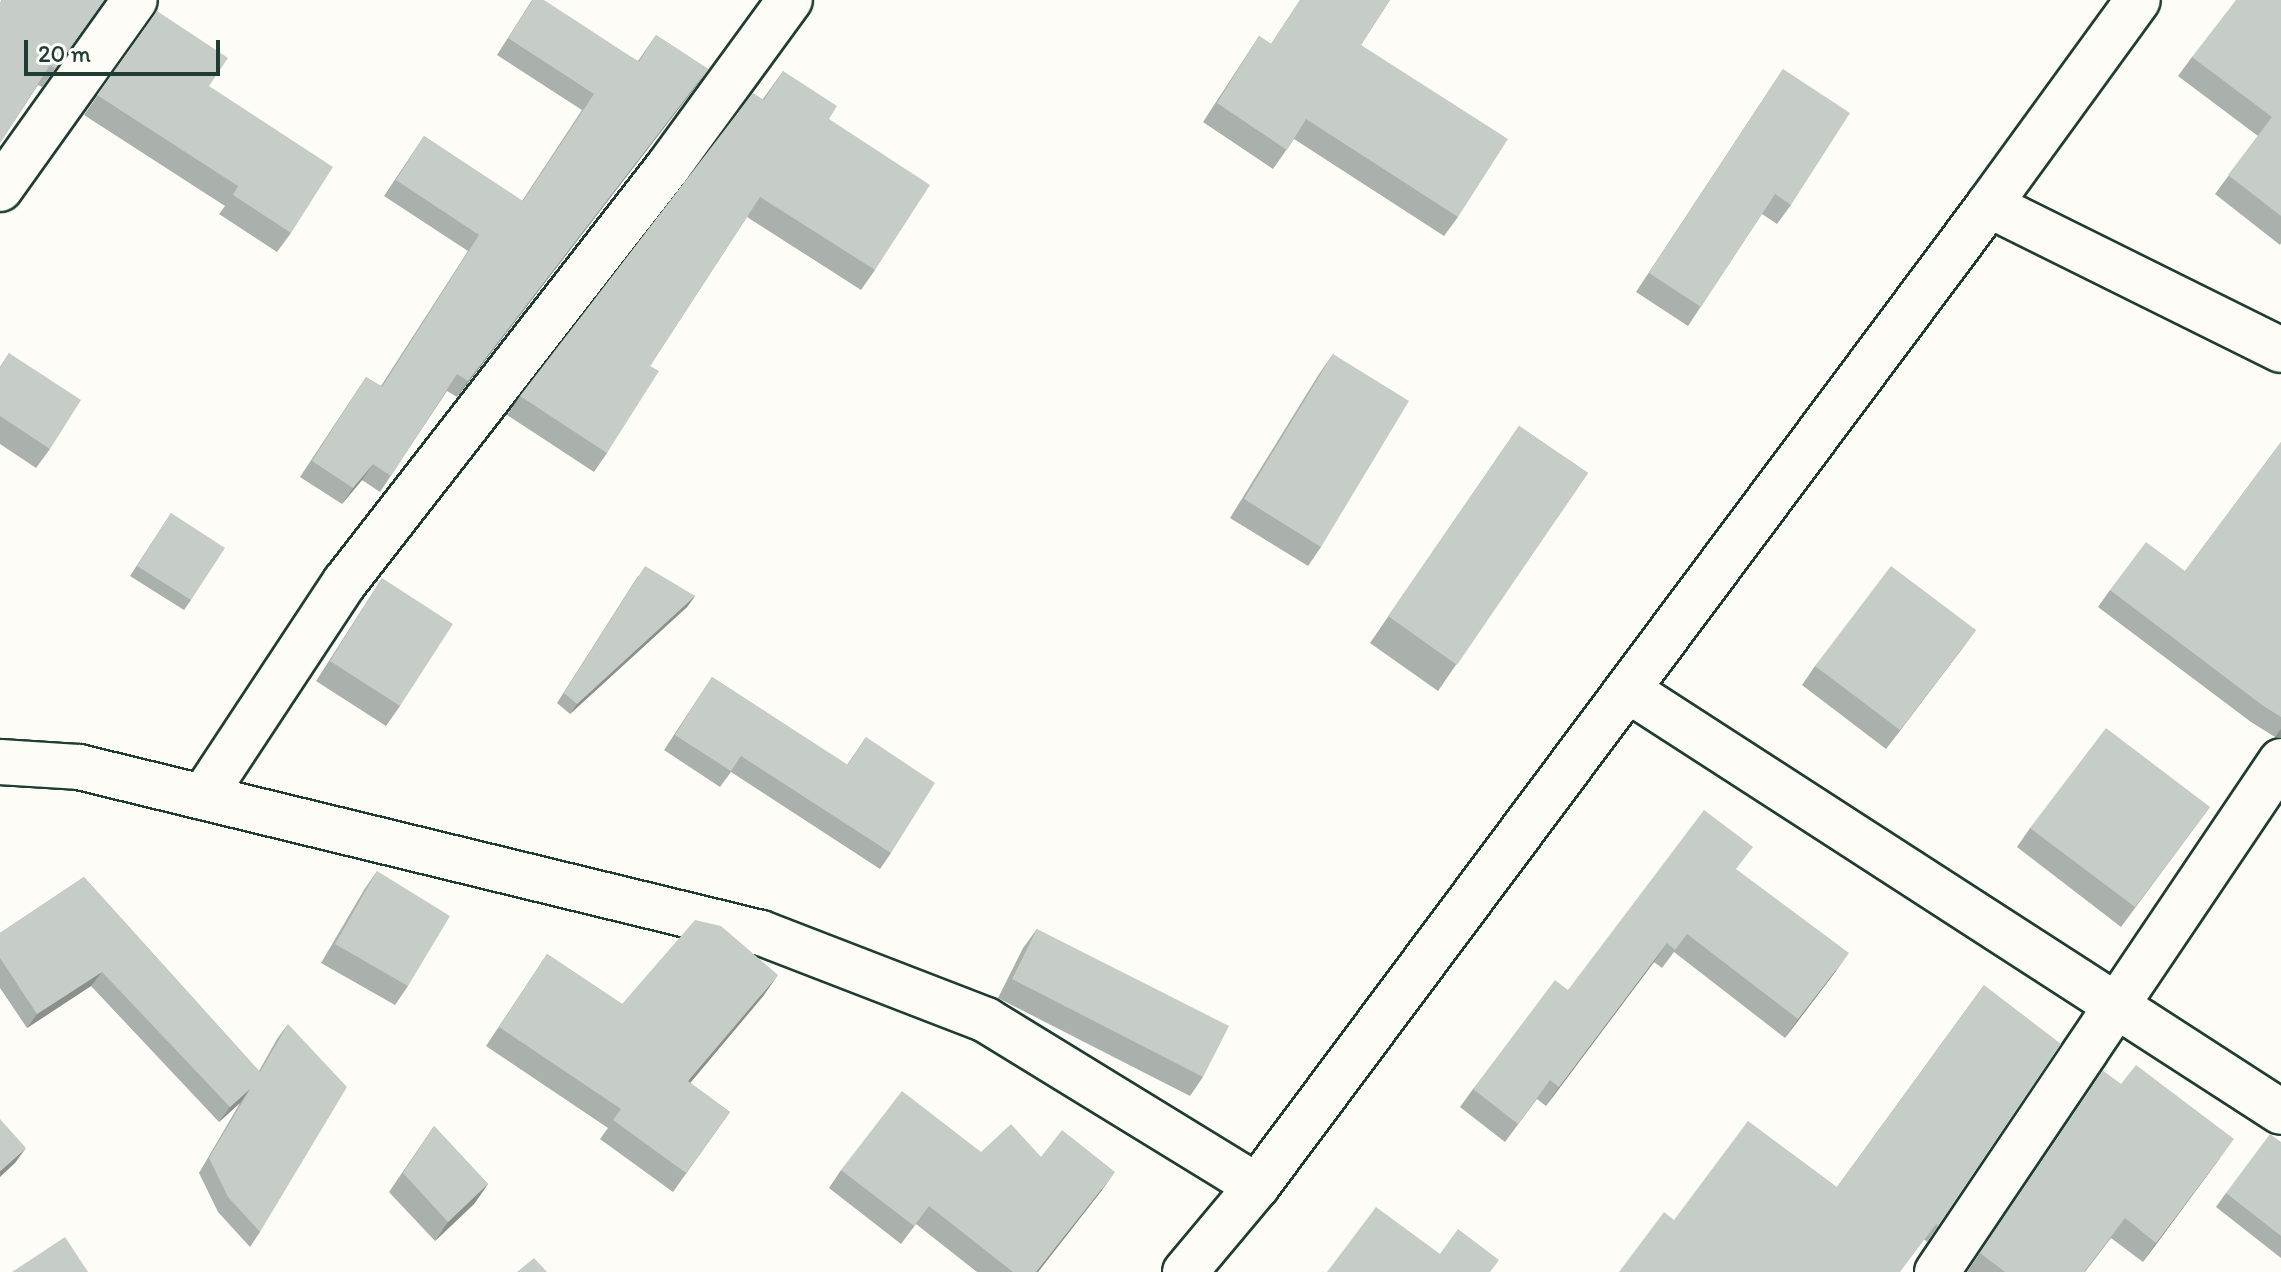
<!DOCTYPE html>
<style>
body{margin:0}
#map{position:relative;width:2281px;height:1272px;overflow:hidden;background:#fdfcf7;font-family:Itim,sans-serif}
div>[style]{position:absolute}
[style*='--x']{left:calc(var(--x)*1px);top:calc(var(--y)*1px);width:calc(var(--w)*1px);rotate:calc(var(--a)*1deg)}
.roads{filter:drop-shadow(2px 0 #1f3d34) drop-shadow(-2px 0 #1f3d34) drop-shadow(0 2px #1f3d34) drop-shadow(0 -2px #1f3d34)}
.street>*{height:44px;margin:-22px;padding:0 22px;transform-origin:22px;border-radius:22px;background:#fdfcf7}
.secondary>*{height:44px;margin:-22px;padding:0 22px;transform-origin:22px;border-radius:22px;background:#fdfcf7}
.wall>*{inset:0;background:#aab0ab}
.shaded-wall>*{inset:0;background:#8b908b}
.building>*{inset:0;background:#c6cdc7}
span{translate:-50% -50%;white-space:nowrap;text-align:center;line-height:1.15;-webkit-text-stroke:7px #fdfcf7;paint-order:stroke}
.scale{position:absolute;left:24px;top:40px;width:196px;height:36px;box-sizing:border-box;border:4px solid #1f3d34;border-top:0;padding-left:10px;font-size:24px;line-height:28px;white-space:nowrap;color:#1f3d34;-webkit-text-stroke:6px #fdfcf7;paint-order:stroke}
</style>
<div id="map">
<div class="roads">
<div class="street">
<i style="--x:0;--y:189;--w:232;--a:-54.5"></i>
<i style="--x:1989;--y:205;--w:326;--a:26.4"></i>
<i style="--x:1628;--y:690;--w:777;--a:32.87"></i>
<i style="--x:0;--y:762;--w:79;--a:3.6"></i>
<i style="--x:79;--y:767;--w:702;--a:13.68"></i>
<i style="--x:761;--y:933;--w:241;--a:21.1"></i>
<i style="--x:986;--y:1020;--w:318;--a:31.5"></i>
<i style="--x:203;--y:797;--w:258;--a:-56.6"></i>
<i style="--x:345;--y:582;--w:526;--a:-52.11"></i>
<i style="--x:668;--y:167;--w:207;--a:-53.9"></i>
<i style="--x:1937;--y:1272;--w:616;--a:-56.05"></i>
</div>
<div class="secondary">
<i style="--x:1185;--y:1272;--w:112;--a:-50.1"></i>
<i style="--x:1257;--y:1186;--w:1224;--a:-53.27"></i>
<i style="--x:1989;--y:205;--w:253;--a:-54"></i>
</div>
</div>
<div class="wall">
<i style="clip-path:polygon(1px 0,104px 0,42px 87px,38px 85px,0 143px)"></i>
<i style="clip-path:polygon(532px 0,638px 61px,656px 35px,708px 69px,457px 397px,447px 391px,380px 492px,362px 480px,342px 504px,300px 477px,366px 377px,381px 386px,468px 251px,384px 196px,424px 136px,522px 201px,582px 110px,497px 55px)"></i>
<i style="clip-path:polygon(1300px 0,1390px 0,1361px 45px,1458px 217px,1444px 236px,1294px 139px,1273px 169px,1203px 122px,1259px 36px,1271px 44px)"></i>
<i style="clip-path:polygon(2281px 0,2281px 243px,2280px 245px,2215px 194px,2258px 136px,2178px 76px,2192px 57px)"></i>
<i style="clip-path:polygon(157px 11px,209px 86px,291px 233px,277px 252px,219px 214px,225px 206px,84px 115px)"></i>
<i style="clip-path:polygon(1783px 69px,1791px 205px,1777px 224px,1762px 214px,1688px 326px,1636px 292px)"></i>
<i style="clip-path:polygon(783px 71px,829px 119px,875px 270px,861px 290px,747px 217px,650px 366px,607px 453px,594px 472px,507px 415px,520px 396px,763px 99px)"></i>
<i style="clip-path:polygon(9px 353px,50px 449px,36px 468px,0 444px,0 367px)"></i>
<i style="clip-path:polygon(1333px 354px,1321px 547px,1308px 566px,1230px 518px,1319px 374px)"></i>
<i style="clip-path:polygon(1519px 426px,1588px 473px,1438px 691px,1370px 643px)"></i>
<i style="clip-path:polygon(2281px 442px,2281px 738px,2275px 737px,2251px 722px,2098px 607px,2110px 590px,2185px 571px)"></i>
<i style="clip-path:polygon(171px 513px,191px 600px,184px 610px,130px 576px)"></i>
<i style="clip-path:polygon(638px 576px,695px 596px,687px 607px,570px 714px,557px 703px)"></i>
<i style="clip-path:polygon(382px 578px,400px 706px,386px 726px,316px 681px)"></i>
<i style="clip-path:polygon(1976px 630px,1886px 749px,1802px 685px,1815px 666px)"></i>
<i style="clip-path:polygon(712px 677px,847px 765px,866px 737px,891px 853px,880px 869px,731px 772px,720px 787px,664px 750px)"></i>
<i style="clip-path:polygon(2210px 807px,2121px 927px,2017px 847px,2030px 828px)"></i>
<i style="clip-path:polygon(1737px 870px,1836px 971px,1785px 1038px,1674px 952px,1662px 968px,1654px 962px,1546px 1106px,1537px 1099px,1505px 1142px,1460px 1107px,1473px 1089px,1568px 990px)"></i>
<i style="clip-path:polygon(377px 871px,408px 986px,395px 1005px,321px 963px,364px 890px)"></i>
<i style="clip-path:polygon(84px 877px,259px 1071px,277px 1039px,288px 1024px,260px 1232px,250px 1247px,218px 1212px,199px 1173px,240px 1103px,219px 1122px,91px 986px,27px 1028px,0 988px,0 933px)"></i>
<i style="clip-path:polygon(1037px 929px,1203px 1077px,1190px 1096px,998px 998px,1023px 948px)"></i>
<i style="clip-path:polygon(547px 954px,622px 1004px,764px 995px,690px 1083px,730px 1112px,673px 1192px,600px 1139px,608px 1128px,486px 1046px)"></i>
<i style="clip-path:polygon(1984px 985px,1938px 1226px,1927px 1242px,1925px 1240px,1674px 1220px,1837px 1187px)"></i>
<i style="clip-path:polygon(2103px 1071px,2220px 1158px,2143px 1262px,2111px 1238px,2085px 1272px,1967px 1272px)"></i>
<i style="clip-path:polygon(434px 1126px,488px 1184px,474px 1204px,435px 1241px,389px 1192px)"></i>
<i style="clip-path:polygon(2281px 1142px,2281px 1258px,2216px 1207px,2226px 1193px)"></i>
<i style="clip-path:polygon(981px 1152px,1041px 1157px,1102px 1190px,1038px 1272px,977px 1272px,916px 1224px,901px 1244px,829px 1188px,841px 1170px)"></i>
</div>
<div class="shaded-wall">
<i style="clip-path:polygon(708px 69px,697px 85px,457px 397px,468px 381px)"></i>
<i style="clip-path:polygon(373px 464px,362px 480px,342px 504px,353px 488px)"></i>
<i style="clip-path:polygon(695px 596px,687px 607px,570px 714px,577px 704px)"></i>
<i style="clip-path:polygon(1976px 630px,1962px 649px,1886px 749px,1900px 730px)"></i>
<i style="clip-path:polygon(2281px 729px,2281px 738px,2275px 737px)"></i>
<i style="clip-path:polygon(1667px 943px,1654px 962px,1546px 1106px,1559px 1087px)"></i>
<i style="clip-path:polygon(1849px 953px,1836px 971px,1785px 1038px,1798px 1019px)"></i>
<i style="clip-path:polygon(102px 972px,91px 986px,27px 1028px,37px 1014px)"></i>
<i style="clip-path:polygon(778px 975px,764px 995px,675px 1101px,688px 1081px)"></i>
<i style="clip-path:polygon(250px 1089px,240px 1103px,219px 1122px,230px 1107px)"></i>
<i style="clip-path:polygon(2234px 1139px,2220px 1158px,2143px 1262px,2156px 1243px)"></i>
<i style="clip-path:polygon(26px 1148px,15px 1163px,0 1177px,0 1171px)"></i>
<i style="clip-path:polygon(1115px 1172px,1102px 1190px,1038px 1272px,1036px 1272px)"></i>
<i style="clip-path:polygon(488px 1184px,474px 1204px,435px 1241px,448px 1222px)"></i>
</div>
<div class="building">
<i style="clip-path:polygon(2px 0,104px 0,55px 68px,50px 65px,0 143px,0 2px)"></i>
<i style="clip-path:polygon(533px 0,544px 0,639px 62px,656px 35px,708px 69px,468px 381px,457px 374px,391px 476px,373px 464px,353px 488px,312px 461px,366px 377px,382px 387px,479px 235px,396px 180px,424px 136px,523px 201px,594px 94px,508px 38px)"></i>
<i style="clip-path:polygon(1300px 0,1390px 0,1361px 45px,1508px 139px,1458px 217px,1306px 119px,1287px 150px,1217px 103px,1259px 36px,1271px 44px)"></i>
<i style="clip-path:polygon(2236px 0,2281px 0,2281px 216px,2228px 175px,2272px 117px,2192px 57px)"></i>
<i style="clip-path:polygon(157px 11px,228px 58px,209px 86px,333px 167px,291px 233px,233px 195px,238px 186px,97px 95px)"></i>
<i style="clip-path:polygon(1783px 69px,1850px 113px,1791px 205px,1775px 194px,1701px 307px,1649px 273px)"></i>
<i style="clip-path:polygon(783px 71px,837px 106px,829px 119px,930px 185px,875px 270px,760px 197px,650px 366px,659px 371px,607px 453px,520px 396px,753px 93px,764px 100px)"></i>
<i style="clip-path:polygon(9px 353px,81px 400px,50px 449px,0 416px,0 368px)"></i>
<i style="clip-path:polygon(1333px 354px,1409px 401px,1321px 547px,1244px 499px)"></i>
<i style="clip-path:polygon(1519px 426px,1588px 473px,1457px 665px,1388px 616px)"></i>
<i style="clip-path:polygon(2281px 442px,2281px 717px,2262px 705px,2110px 590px,2146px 542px,2185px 571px)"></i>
<i style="clip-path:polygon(171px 513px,225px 548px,191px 600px,137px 566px)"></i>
<i style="clip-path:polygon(645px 566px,695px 596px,577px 704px,564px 693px)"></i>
<i style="clip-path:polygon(1891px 566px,1976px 630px,1900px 730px,1815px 666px)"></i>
<i style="clip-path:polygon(382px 578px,453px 624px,400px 706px,330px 661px)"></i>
<i style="clip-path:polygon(712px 677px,848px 765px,866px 737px,935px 783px,891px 853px,741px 756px,731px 771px,675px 735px)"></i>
<i style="clip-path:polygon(2106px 728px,2210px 807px,2135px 907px,2030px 828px)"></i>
<i style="clip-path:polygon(1704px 810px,1753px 847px,1736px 869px,1849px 953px,1798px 1019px,1687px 934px,1675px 950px,1667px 943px,1559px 1087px,1550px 1080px,1518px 1124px,1473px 1089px,1555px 980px,1568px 990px)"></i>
<i style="clip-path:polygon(377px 871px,450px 916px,408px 986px,335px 944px)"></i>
<i style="clip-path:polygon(84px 877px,260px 1072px,288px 1024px,347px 1087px,260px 1232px,228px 1197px,209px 1158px,250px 1089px,230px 1107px,102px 972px,37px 1014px,0 958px,0 933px)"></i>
<i style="clip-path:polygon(695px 920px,721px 926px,778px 975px,688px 1081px,730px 1112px,686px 1173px,613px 1120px,621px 1109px,499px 1027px,547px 954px,622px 1004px)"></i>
<i style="clip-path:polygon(1037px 929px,1229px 1026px,1203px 1077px,1012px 979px)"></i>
<i style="clip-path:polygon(1984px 985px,2061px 1044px,1938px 1226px,1936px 1224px,1900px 1272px,1619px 1272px,1664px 1212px,1674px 1220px,1748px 1121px,1837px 1187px)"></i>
<i style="clip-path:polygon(2136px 1065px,2234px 1139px,2156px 1243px,2125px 1218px,2084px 1272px,2005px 1272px,1980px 1253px,2103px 1071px,2121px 1084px)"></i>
<i style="clip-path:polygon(902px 1091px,981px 1152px,1011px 1124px,1041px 1157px,1062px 1130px,1115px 1172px,1036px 1272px,1013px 1272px,929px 1206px,914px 1226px,841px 1170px)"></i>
<i style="clip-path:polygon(0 1119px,26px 1148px,0 1171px)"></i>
<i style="clip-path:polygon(434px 1126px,488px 1184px,448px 1222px,403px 1173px)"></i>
<i style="clip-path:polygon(2270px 1134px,2281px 1142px,2281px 1236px,2226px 1193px)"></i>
<i style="clip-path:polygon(1376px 1207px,1440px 1254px,1458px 1229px,1499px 1260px,1490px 1272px,1327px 1272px)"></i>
<i style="clip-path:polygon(65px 1237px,88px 1272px,12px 1272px)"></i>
<i style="clip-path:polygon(534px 1258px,547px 1272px,517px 1272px)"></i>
</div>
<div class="scale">20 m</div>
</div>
